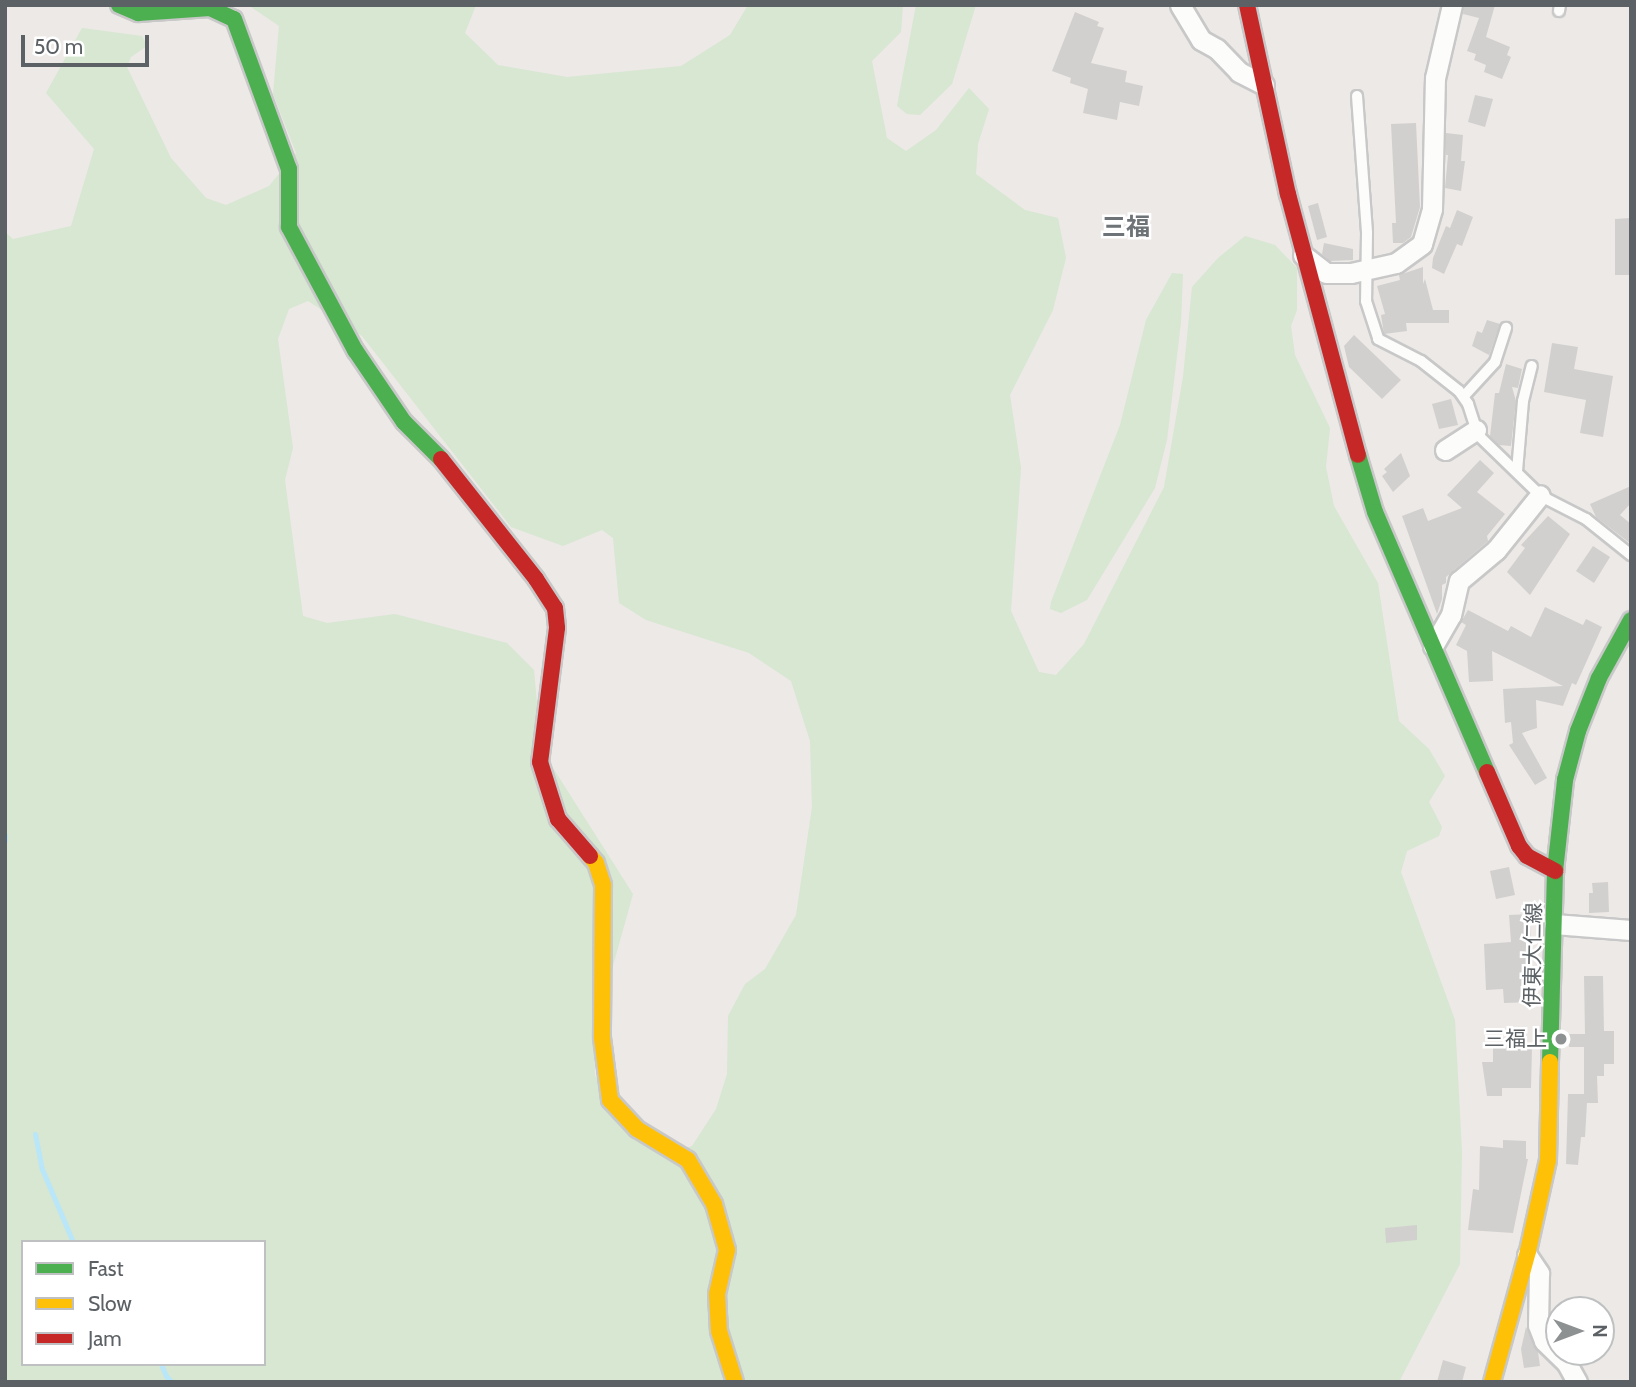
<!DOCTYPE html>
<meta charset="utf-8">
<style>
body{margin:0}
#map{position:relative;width:1636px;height:1387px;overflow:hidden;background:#ece9e6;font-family:Cabin,"Noto Sans JP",sans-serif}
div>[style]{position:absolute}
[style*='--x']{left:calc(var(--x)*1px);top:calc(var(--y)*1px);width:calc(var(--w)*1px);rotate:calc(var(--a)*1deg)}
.green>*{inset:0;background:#d7e7d1}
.stream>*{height:5px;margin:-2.5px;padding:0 2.5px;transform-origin:2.5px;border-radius:2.5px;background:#b9e6f8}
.building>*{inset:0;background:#d2d0cf}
.roads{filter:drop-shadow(2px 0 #c8c8c8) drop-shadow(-2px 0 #c8c8c8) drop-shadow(0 2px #c8c8c8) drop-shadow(0 -2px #c8c8c8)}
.lane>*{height:10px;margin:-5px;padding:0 5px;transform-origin:5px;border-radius:5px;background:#fcfcfb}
.street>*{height:19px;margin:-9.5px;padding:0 9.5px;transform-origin:9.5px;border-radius:9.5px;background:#fcfcfb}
.fast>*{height:16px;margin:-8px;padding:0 8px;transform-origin:8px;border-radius:8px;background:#4caf50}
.slow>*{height:16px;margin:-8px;padding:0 8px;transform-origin:8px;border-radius:8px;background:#ffc107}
.jam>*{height:16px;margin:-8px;padding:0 8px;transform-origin:8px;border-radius:8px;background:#c62828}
.dots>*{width:19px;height:19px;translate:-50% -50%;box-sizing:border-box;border:4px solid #fff;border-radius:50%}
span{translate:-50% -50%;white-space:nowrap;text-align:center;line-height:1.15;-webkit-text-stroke:5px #fff;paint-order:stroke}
.street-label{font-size:21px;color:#5c6165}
.poi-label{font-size:21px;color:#5c6165}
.right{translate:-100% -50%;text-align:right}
.quarter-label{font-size:24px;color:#6d7377;font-weight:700}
.frame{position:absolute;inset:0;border:7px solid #5c6165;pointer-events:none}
.legend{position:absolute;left:21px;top:1240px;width:245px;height:126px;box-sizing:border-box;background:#fff;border:2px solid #bec0c1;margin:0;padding:9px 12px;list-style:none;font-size:21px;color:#5c6165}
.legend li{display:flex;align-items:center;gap:14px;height:35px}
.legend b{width:35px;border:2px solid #bec0c1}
.north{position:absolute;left:1545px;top:1296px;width:70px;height:70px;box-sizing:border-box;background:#fff;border:2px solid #bec0c1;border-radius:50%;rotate:90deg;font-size:19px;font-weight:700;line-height:28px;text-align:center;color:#5c6165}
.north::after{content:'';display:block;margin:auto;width:24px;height:32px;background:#8e9192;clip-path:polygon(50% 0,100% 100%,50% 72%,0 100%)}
.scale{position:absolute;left:21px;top:35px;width:128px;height:32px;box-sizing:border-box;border:4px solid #5c6165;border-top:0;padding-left:9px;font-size:21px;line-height:24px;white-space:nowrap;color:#5c6165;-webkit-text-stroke:5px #fff;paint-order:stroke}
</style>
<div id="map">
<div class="green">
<i style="clip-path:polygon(evenodd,248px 5px,476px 5px,465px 33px,498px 65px,567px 77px,681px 66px,730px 35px,748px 5px,903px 5px,901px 32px,872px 61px,887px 138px,906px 151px,936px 130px,969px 88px,989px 109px,978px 144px,976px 174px,1025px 210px,1058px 218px,1066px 258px,1053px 310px,1010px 395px,1021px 468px,1011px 611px,1039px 672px,1056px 675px,1084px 644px,1164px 487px,1183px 377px,1192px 287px,1218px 258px,1245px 236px,1275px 245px,1297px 268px,1297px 310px,1291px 326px,1295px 355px,1330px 428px,1326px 467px,1334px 506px,1378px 583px,1399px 721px,1429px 749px,1445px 776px,1429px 802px,1442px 827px,1439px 836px,1407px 851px,1401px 872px,1455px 1020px,1462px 1151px,1460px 1264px,1399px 1382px,5px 1382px,5px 232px,13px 239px,71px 226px,94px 149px,46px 93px,82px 28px,142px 36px,147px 46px,131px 57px,127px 67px,171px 158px,206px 198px,226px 205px,269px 186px,296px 153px,273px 94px,279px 26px,248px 5px,308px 301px,362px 336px,511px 527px,563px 546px,602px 530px,613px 538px,619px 603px,646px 620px,749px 653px,791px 681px,810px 741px,812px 807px,796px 915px,765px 969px,745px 984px,728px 1016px,727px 1074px,716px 1109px,692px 1146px,675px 1152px,595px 1076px,594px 1034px,633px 894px,541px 749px,534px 670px,507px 643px,395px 614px,327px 623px,303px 616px,285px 480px,293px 448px,278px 339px,289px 309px,308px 301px,248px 5px,23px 1242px,264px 1242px,264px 1364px,23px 1364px,23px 1242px)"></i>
<i style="clip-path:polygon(916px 5px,976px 5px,952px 84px,920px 115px,907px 114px,897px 106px)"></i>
<i style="clip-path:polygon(1172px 273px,1183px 274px,1181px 322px,1167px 440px,1155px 488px,1087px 600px,1061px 613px,1050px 609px,1051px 602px,1120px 425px,1146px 320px)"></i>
</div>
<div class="stream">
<i style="--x:5;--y:835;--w:5;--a:90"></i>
<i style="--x:35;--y:1134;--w:36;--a:79"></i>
<i style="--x:42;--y:1169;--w:79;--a:67"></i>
<i style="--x:161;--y:1364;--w:13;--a:67"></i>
<i style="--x:166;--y:1376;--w:8;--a:45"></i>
</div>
<div class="building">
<i style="clip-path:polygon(1464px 5px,1495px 5px,1486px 37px,1510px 47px,1507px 55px,1511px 57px,1502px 79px,1484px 72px,1486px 65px,1474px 60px,1476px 54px,1467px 51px,1479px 18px,1463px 14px)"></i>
<i style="clip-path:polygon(1075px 12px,1099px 22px,1097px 26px,1104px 28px,1091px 63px,1127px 71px,1125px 82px,1143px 86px,1139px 106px,1120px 102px,1117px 120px,1083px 113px,1088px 89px,1070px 83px,1071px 78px,1052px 71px)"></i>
<i style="clip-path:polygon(1475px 95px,1493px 99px,1485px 127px,1468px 122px)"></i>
<i style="clip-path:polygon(1416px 123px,1420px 207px,1411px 237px,1403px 243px,1393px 243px,1392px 223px,1396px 223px,1391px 124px)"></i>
<i style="clip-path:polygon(1446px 133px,1463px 135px,1461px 161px,1465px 161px,1461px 191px,1445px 188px,1448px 155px,1446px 155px)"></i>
<i style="clip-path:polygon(1318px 203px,1327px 237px,1317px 240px,1308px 206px)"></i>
<i style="clip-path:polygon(1457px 210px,1473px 217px,1462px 246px,1457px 244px,1444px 274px,1432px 268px,1433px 258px,1446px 226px,1450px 228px)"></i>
<i style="clip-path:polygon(1631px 218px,1631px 275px,1615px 275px,1615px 219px)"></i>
<i style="clip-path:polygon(1324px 243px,1353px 249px,1353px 260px,1330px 261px,1322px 254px)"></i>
<i style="clip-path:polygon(1423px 267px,1423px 284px,1425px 279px,1433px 310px,1449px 310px,1449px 323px,1406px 323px,1407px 331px,1384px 334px,1381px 315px,1385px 314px,1377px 286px,1400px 280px,1399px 275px)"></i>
<i style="clip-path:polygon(1487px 320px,1500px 324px,1489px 355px,1472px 346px,1477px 331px,1482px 333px)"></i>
<i style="clip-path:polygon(1354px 335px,1401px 380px,1382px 399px,1349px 367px,1344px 346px)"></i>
<i style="clip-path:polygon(1552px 343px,1578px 347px,1574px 369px,1613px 376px,1603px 437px,1580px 433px,1586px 400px,1544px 392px)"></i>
<i style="clip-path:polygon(1506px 364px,1522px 369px,1518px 388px,1512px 387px,1516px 401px,1511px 446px,1499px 445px,1490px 436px,1495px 393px,1499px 393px)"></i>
<i style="clip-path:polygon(1451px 399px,1458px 425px,1439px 429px,1432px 404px)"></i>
<i style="clip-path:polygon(1401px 453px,1410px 476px,1393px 492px,1382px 476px,1387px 472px,1384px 469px)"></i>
<i style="clip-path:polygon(1480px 460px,1494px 473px,1477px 492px,1505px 514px,1487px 536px,1488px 541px,1446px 577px,1446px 583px,1442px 585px,1442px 599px,1437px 614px,1402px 516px,1423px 508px,1428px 521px,1462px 508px,1447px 495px)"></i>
<i style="clip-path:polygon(1631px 486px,1631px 503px,1620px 515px,1631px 524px,1631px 544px,1596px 517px,1590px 504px)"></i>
<i style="clip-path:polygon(1548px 516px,1570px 534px,1530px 595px,1507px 572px,1525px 548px,1521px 545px)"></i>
<i style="clip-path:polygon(1593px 546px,1610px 557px,1594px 583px,1576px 571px)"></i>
<i style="clip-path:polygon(1545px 607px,1583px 625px,1586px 619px,1602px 627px,1576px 685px,1572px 683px,1563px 706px,1536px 700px,1537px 728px,1522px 733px,1547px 778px,1535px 785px,1509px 745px,1513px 743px,1511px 722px,1505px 723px,1503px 689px,1563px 686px,1492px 651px,1493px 681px,1469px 682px,1467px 651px,1456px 645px,1466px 625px,1461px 622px,1468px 610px,1508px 631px,1511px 626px,1531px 637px)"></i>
<i style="clip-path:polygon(1509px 867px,1515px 895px,1496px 899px,1490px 871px)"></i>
<i style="clip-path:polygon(1608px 882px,1609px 912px,1589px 913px,1589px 893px,1593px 893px,1592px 883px)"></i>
<i style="clip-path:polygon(1530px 914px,1532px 963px,1528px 963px,1530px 1002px,1504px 1003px,1503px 989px,1486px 990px,1484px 944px,1511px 942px,1509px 915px)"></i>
<i style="clip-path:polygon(1584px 976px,1603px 976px,1604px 1031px,1614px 1031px,1614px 1064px,1604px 1064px,1604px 1076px,1597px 1076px,1598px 1103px,1587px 1103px,1585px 1137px,1581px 1137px,1578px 1165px,1566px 1164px,1568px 1094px,1584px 1094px,1584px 1047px,1569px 1047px,1569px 1034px,1585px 1034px)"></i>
<i style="clip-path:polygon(1493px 1047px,1532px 1047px,1531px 1088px,1502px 1088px,1502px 1096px,1487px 1096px,1482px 1062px,1493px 1062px)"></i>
<i style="clip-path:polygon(1503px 1140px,1526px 1141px,1526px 1159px,1528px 1159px,1513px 1233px,1468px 1230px,1473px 1189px,1479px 1190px,1480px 1146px,1503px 1148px)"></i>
<i style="clip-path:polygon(1417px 1225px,1417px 1240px,1386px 1243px,1385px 1228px)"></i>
<i style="clip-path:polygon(1526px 1327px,1538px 1352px,1540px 1366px,1524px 1368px,1521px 1349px)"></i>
<i style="clip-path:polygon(1443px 1360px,1466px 1367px,1462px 1382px,1437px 1382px)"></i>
</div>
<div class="roads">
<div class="lane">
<i style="--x:1559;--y:11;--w:6;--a:-81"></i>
<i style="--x:1357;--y:96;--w:137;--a:85.8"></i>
<i style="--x:1367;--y:233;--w:68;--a:90.8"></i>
<i style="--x:1366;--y:301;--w:40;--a:72"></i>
<i style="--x:1378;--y:339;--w:48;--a:27.1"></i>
<i style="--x:1421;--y:361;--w:48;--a:38.3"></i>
<i style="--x:1459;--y:391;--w:16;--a:55"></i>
<i style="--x:1468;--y:404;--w:33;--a:72"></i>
<i style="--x:1478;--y:435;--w:88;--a:44.1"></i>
<i style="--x:1541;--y:496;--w:51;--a:27.1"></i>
<i style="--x:1586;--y:519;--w:58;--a:38.7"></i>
<i style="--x:1464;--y:396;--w:46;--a:-47.6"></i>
<i style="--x:1495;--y:362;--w:36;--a:-72"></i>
<i style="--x:1517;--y:471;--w:70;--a:-85.1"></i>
<i style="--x:1523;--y:401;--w:36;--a:-76"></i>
</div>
<div class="street">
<i style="--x:1180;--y:5;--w:41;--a:59"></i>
<i style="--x:1201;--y:40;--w:18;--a:29"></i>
<i style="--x:1217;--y:49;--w:32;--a:46"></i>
<i style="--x:1239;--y:72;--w:28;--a:27"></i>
<i style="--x:1303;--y:255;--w:29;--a:38"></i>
<i style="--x:1326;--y:273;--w:25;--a:0"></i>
<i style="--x:1351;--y:273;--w:46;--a:-12.5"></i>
<i style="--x:1396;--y:263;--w:32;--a:-36"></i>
<i style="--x:1422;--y:244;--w:36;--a:-74"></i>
<i style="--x:1432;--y:209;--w:131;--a:-88.7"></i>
<i style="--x:1435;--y:78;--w:75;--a:-76.9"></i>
<i style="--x:1445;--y:450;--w:37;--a:-33"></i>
<i style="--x:1433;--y:646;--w:36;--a:-60"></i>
<i style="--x:1451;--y:615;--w:35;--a:-77"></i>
<i style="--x:1459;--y:581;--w:48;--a:-40"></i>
<i style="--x:1496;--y:550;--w:70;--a:-51.3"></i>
<i style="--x:1554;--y:924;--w:77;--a:4.5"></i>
<i style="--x:1527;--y:1255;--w:22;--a:56"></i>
<i style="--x:1539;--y:1273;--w:52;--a:91.1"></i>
<i style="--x:1538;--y:1325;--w:17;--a:69"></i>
<i style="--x:1544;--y:1341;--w:30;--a:44"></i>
<i style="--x:1566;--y:1362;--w:23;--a:61"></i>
</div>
<div class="fast">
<i style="--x:119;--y:5;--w:21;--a:23"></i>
<i style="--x:138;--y:13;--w:72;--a:-4"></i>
<i style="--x:210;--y:8;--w:26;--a:25"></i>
<i style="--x:234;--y:19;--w:160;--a:69.9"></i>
<i style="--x:289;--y:169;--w:58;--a:90"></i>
<i style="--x:289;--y:227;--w:140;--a:61.8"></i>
<i style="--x:355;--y:350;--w:87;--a:55.8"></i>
<i style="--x:404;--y:422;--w:52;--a:45"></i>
<i style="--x:1358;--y:455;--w:59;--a:73.4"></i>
<i style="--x:1375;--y:512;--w:283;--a:66.7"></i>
<i style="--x:1550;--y:1062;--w:191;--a:-88.5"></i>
<i style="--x:1555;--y:871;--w:92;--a:-83.7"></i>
<i style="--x:1565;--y:780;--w:51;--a:-75.1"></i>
<i style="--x:1578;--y:731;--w:57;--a:-68.4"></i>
<i style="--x:1599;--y:678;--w:66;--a:-61.1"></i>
</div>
<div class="slow">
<i style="--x:590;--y:856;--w:9;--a:49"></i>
<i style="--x:596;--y:863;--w:23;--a:72"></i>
<i style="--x:603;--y:885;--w:153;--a:90.4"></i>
<i style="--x:602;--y:1038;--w:63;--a:82.6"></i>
<i style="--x:610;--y:1100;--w:40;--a:47"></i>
<i style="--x:637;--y:1129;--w:60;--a:31.3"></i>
<i style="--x:688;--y:1160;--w:51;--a:59.4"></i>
<i style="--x:714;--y:1204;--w:48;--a:74.2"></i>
<i style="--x:727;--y:1250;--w:45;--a:102.8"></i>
<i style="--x:717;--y:1294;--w:37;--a:87"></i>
<i style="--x:719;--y:1331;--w:53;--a:72.6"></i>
<i style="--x:1492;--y:1382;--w:136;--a:-74.6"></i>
<i style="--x:1528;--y:1251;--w:93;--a:-77.6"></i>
<i style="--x:1548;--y:1160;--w:98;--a:-88.8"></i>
</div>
<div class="jam">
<i style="--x:1247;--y:5;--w:193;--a:77.8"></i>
<i style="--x:1288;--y:194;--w:270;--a:75"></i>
<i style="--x:441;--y:459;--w:153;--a:51.6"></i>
<i style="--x:536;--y:579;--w:35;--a:57"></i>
<i style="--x:555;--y:608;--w:20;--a:84"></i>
<i style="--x:557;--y:628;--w:135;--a:97.2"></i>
<i style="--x:540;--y:762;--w:60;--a:72.5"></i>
<i style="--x:558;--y:819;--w:49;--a:49.1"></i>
<i style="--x:1487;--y:772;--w:81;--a:66.6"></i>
<i style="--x:1519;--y:846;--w:13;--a:51"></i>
<i style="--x:1527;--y:856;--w:32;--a:28"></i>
</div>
</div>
<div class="dots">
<i style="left:1561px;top:1039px;background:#8e9192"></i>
</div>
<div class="street-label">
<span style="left:1533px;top:955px;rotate:-89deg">伊東大仁線</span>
</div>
<div class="poi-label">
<span class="right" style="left:1547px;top:1039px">三福上</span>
</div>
<div class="quarter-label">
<span style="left:1126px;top:227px">三福</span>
</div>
<div class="frame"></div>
<ul class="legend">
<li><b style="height:9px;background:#4caf50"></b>Fast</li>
<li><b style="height:9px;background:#ffc107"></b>Slow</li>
<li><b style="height:9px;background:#c62828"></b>Jam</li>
</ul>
<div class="north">N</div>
<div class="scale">50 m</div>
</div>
